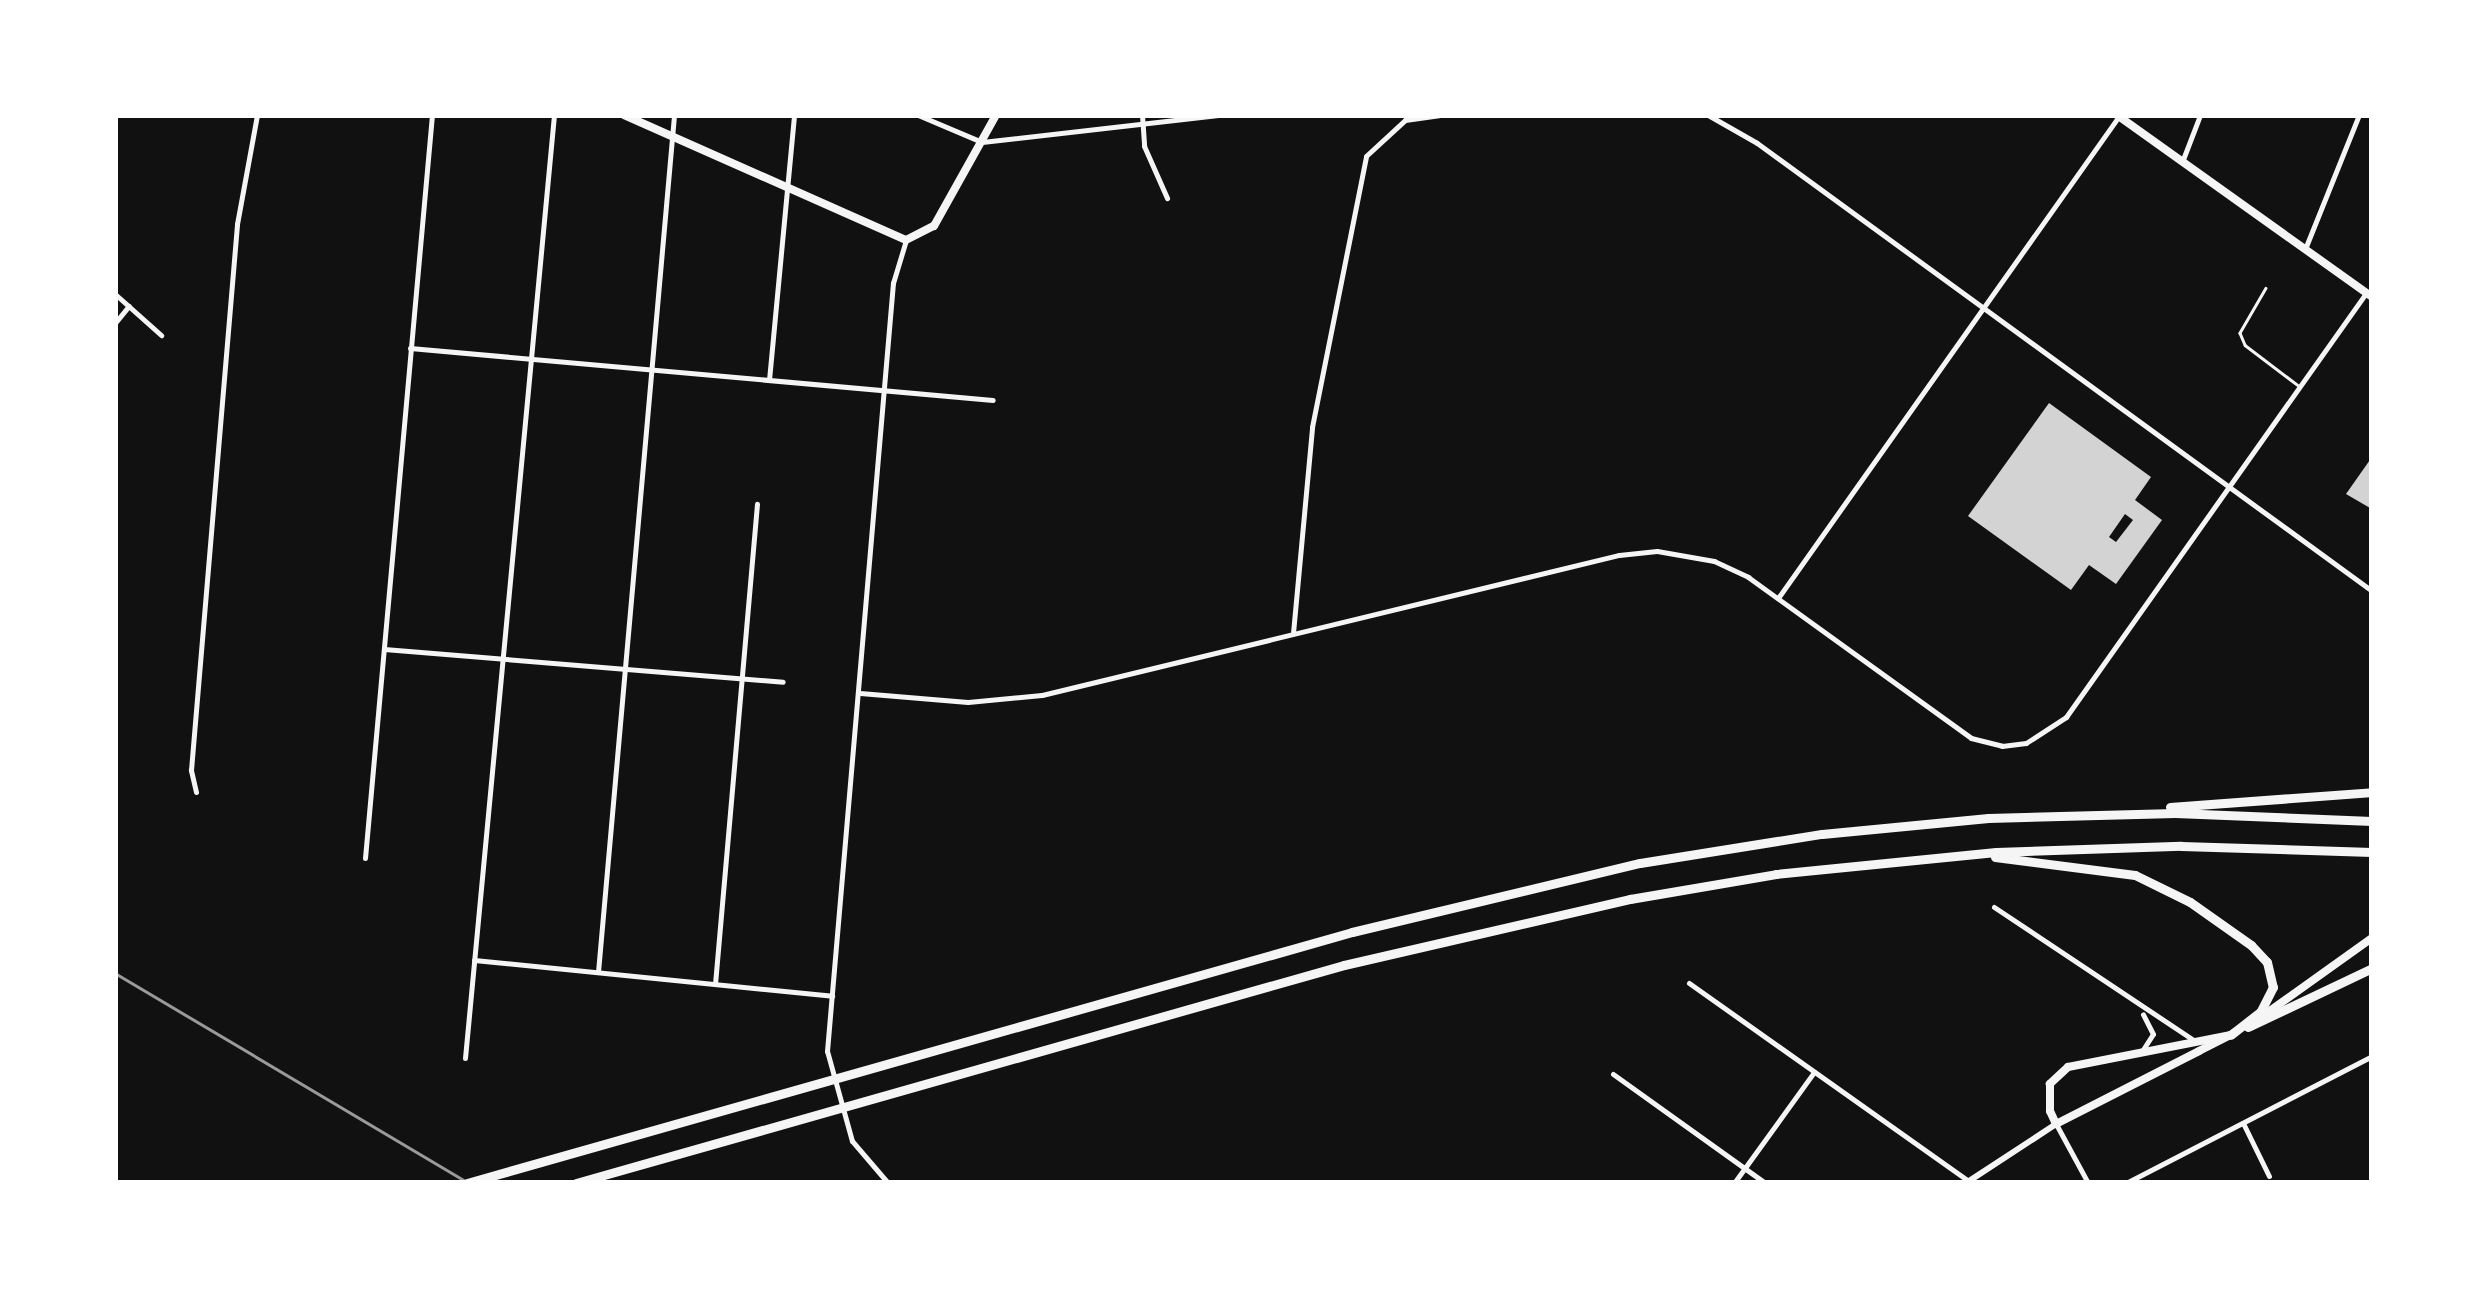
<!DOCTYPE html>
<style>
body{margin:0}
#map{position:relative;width:2487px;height:1298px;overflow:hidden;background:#111;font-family:"DejaVu Sans",sans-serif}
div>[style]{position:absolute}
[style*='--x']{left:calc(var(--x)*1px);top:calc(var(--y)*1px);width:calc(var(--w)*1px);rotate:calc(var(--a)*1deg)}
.building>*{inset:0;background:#d3d3d3}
.service>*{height:2.5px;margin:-1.25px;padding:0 1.25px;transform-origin:1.25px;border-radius:1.25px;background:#f5f5f5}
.minor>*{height:5px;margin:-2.5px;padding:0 2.5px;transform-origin:2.5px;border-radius:2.5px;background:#f5f5f5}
.tertiary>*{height:6px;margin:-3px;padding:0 3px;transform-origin:3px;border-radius:3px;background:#f5f5f5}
.secondary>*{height:8px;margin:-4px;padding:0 4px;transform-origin:4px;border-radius:4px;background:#f5f5f5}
.motorway>*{height:9px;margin:-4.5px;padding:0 4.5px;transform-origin:4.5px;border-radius:4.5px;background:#f5f5f5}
.rail>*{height:2.5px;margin:-1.25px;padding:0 1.25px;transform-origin:1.25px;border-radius:1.25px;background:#9a9a9a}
span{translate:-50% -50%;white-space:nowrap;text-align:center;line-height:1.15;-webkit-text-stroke:10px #fff;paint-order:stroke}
.frame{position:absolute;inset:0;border:118px solid #fff;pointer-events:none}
</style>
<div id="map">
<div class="building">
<i style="clip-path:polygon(evenodd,2049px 403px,2151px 477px,2135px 500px,2162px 520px,2116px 584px,2089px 565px,2071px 590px,1968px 516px,2049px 403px,2125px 514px,2133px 520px,2116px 542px,2109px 537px,2125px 514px)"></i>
<i style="clip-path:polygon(2372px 457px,2372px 505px,2370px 508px,2346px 494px)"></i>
</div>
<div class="service">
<i style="--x:2266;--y:288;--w:52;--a:120"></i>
<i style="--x:2240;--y:333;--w:13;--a:67"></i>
<i style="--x:2245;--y:345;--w:68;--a:37.2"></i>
</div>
<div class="minor">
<i style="--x:918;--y:115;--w:69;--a:22.9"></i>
<i style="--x:982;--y:142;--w:240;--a:-6.5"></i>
<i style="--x:1142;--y:115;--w:31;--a:86"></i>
<i style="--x:1144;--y:146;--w:57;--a:66.1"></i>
<i style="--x:1708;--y:115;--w:56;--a:29.7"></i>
<i style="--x:1757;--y:143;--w:761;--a:36.07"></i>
<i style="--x:2182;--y:162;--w:50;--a:-69"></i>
<i style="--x:2305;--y:249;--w:144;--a:-68.1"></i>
<i style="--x:115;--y:294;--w:62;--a:41.7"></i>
<i style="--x:115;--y:323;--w:22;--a:-51"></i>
<i style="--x:410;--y:348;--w:585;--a:5.1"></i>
<i style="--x:769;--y:380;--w:266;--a:-84.6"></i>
<i style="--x:1778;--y:598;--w:590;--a:-54.72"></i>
<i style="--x:1293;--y:633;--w:207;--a:-84.7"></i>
<i style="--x:1312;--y:427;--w:276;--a:-78.7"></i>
<i style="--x:1366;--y:156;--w:53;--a:-42.7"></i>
<i style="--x:1405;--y:120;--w:34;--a:-8"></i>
<i style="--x:384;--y:649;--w:400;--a:4.7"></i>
<i style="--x:860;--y:693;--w:108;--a:4.8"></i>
<i style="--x:968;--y:702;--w:74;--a:-5.4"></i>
<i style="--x:1042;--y:695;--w:594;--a:-13.64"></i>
<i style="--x:1619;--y:555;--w:38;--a:-6"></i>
<i style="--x:1657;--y:551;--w:58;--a:10"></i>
<i style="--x:1714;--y:561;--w:38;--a:25"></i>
<i style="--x:1748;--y:577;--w:275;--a:35.8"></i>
<i style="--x:1971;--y:738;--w:32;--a:14"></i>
<i style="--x:2002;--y:746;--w:24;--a:-7"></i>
<i style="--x:2026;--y:743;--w:48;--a:-33"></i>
<i style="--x:2066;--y:717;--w:519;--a:-54.72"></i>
<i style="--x:196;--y:792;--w:23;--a:-103"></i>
<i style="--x:191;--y:770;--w:548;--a:-85.18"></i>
<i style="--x:237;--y:224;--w:111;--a:-79.6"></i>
<i style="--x:365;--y:858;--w:746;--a:-84.85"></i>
<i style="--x:1994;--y:907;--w:242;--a:33.7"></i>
<i style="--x:474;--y:960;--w:360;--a:5.7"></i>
<i style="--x:598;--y:972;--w:860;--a:-84.93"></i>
<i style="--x:1689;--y:983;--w:343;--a:35.3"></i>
<i style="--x:715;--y:984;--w:482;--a:-85"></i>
<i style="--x:2142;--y:1051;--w:20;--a:-57"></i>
<i style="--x:2153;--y:1034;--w:22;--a:-117"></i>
<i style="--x:465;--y:1058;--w:947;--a:-84.61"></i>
<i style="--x:1613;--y:1074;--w:187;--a:35.6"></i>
<i style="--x:2243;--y:1123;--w:59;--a:63.9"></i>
<i style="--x:2056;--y:1124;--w:67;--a:61.5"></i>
<i style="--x:888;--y:1183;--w:55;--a:-130.6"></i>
<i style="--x:852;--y:1141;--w:93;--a:-105.5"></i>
<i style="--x:827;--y:1051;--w:771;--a:-85.09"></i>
<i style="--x:893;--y:283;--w:45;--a:-73.2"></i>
<i style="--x:1734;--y:1183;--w:137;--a:-54.2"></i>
<i style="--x:2126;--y:1183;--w:277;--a:-27.3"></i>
</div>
<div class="tertiary">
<i style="--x:1966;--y:1183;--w:108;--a:-33.2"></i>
</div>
<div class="secondary">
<i style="--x:624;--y:115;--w:308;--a:23.9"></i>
<i style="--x:906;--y:240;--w:31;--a:-27"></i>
<i style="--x:934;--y:226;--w:127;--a:-60.8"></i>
<i style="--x:2117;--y:115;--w:313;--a:35.5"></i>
<i style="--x:2264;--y:1015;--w:133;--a:-35.5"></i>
<i style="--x:2231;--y:1035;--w:166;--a:168.9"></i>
<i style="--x:2068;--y:1067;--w:25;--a:137"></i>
<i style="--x:2050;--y:1084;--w:27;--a:90"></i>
<i style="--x:2050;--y:1111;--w:14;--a:65"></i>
<i style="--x:2056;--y:1124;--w:161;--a:-27"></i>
<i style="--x:2199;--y:1051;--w:36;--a:-27"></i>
<i style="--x:2231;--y:1035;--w:5;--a:-37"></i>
</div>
<div class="motorway">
<i style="--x:2170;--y:807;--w:203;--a:-4.2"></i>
<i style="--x:1995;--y:857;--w:141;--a:7.3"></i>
<i style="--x:2135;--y:875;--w:61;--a:26.1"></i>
<i style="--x:2190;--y:902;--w:75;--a:35.2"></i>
<i style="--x:2251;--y:945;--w:23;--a:47"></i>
<i style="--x:2267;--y:962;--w:26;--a:77"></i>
<i style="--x:2273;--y:987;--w:28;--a:117"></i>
<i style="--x:2260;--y:1012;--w:37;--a:142"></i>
<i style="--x:2248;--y:1027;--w:137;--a:-25.4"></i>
<i style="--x:467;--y:1183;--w:920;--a:-15.83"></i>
<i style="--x:1352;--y:932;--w:296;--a:-13.5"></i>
<i style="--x:1640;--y:863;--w:184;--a:-9.1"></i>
<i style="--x:1822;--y:834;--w:167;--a:-5.5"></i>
<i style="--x:1988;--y:818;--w:187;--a:-1.5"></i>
<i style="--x:2175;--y:813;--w:197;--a:2.3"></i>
<i style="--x:576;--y:1183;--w:798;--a:-15.85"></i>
<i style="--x:1344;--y:965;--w:294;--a:-13"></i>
<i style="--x:1630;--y:899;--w:148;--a:-9.7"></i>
<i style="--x:1776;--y:874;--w:221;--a:-5.7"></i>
<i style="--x:1996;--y:852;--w:185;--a:-1.9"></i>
<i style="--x:2181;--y:846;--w:191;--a:1.8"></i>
</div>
<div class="rail">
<i style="--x:115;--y:973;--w:412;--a:30.7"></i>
</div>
<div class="frame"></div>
</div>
